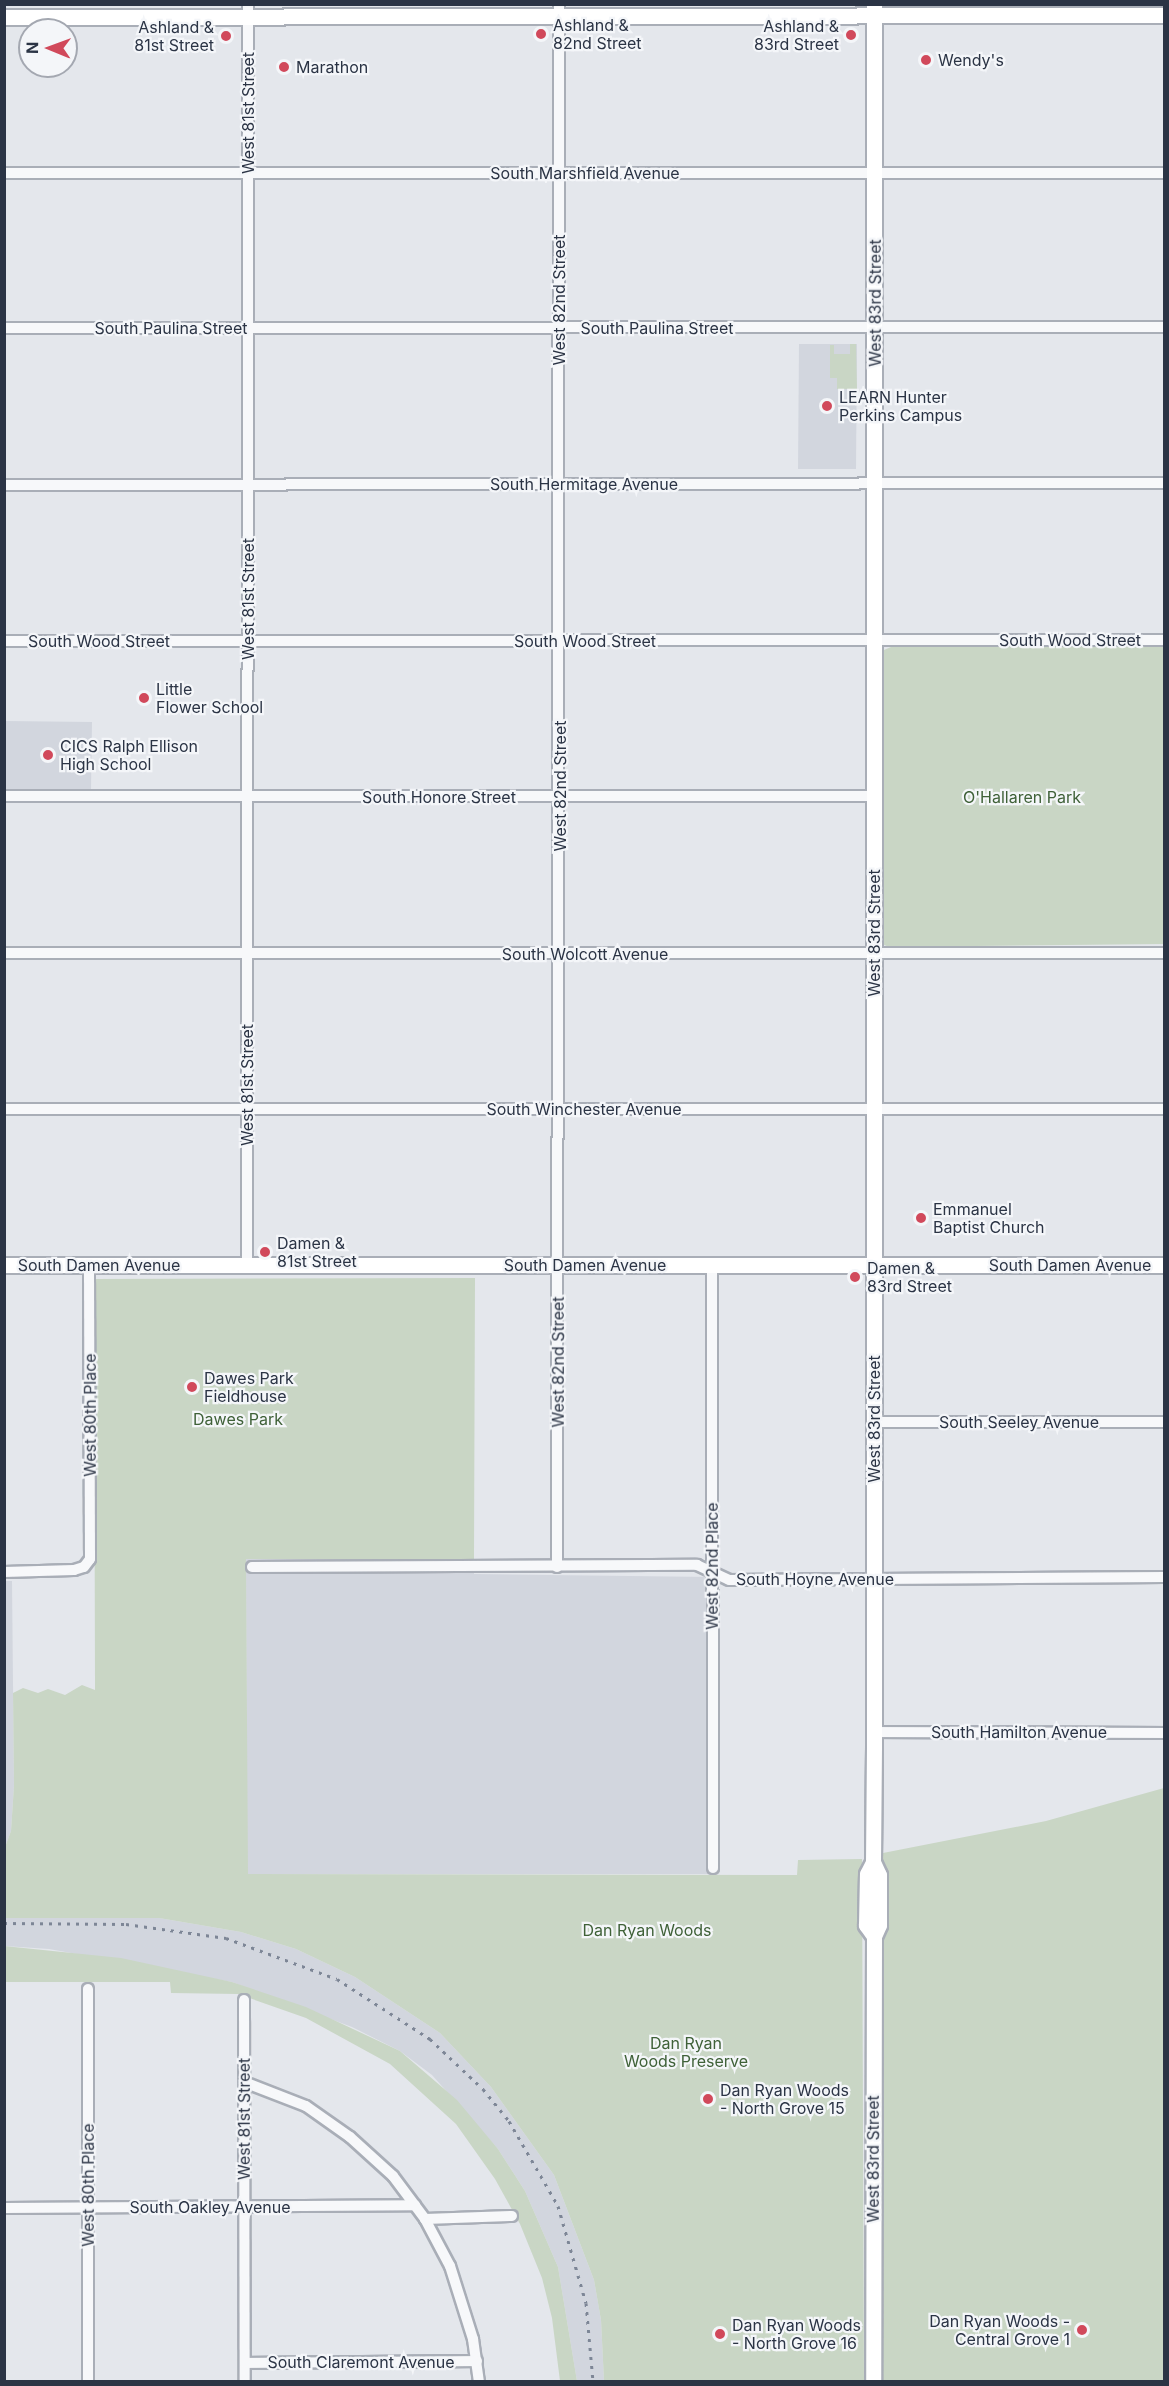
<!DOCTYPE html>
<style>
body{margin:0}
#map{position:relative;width:1169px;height:2386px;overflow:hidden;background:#e4e7ec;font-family:Inter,sans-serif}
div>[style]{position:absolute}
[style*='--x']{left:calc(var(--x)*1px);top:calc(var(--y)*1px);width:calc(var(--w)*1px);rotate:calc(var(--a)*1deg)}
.built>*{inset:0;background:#d2d6de}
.green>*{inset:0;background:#c9d6c5}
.roads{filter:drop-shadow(2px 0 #a9aeb7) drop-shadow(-2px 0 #a9aeb7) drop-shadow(0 2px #a9aeb7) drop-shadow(0 -2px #a9aeb7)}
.street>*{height:10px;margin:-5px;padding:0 5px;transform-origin:5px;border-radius:5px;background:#f7f8fa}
.secondary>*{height:15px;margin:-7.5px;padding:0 7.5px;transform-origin:7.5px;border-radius:7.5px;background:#fff}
.rail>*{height:3px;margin-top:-1.5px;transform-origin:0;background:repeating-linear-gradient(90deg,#7d8696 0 3px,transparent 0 9px)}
.dots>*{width:16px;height:16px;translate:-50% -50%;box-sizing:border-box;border:3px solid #f4f6f9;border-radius:50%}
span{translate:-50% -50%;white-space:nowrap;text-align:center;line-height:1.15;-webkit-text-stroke:4.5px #f4f6f9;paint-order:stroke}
.poi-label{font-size:16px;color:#2b3445}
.left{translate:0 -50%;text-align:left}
.right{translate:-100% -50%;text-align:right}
.street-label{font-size:16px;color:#2b3445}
.park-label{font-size:16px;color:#3f6138}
.frame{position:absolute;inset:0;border:6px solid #2b3445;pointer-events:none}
.north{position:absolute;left:18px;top:18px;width:60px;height:60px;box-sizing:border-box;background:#f4f6f9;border:2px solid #a4a8b1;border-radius:50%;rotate:271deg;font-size:16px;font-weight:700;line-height:24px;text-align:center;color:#2b3445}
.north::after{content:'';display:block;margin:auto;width:21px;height:27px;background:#d1495b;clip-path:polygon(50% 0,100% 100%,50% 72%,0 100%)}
</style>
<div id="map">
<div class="built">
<i style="clip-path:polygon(799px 344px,857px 344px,856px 469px,798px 469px)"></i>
<i style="clip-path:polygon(5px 721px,92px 722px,91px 790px,5px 789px)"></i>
<i style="clip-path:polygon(246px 1559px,474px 1559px,474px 1574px,711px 1577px,711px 1874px,247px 1874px)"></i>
<i style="clip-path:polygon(4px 1581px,12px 1581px,14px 1785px,11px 1831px,5px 1847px)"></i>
<i style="clip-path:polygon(4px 1918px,159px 1918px,241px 1932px,296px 1949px,355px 1977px,440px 2033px,491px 2087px,554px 2175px,594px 2280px,601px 2320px,604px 2381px,577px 2381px,558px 2267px,525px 2191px,498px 2149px,432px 2075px,400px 2051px,352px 2027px,232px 1982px,49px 1949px,5px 1946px)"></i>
</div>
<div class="green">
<i style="clip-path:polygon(850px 344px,856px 344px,857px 389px,837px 389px,837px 378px,830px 378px,830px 345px,834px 345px,834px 354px,850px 354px)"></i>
<i style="clip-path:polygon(891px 647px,1164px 647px,1164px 944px,889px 947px,882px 944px,880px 658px,884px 650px)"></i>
<i style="clip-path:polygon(475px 1278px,474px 1559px,246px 1559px,248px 1874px,797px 1875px,798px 1860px,862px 1859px,864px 2381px,604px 2381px,601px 2320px,594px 2280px,554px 2175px,491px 2087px,440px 2033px,355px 1977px,296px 1949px,241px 1932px,159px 1918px,5px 1918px,5px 1847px,11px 1831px,14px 1785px,13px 1693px,23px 1688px,38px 1693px,48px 1689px,65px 1695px,82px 1685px,95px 1690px,94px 1279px)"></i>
<i style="clip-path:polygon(1164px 1788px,1164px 2381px,881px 2382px,883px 1853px,1046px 1821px)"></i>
<i style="clip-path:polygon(4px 1946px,121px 1958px,232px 1982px,306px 2007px,400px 2051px,457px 2100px,498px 2149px,525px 2191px,558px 2267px,577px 2381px,560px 2381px,552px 2318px,542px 2278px,520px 2224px,495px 2179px,456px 2124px,390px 2064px,306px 2018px,238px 1994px,171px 1993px,170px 1982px,5px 1982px)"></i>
</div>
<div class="roads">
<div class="street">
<i style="--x:4;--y:173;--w:1160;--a:0"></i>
<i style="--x:4;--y:328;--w:1160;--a:-0.05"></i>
<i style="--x:4;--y:485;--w:1160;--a:-0.1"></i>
<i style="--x:4;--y:641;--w:1160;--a:-0.05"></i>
<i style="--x:4;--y:796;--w:870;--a:0"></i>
<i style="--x:4;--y:953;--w:1160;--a:0"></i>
<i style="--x:4;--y:1109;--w:1160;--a:0"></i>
<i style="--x:712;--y:1264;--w:604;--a:89.91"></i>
<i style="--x:247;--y:1265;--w:1261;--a:-89.95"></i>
<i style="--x:874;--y:1422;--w:290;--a:0"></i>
<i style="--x:252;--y:1567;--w:445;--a:-0.3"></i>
<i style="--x:697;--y:1565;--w:35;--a:25"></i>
<i style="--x:729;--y:1580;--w:435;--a:-0.4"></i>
<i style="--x:557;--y:1567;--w:1563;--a:-89.93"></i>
<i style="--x:4;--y:1572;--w:70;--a:-1.6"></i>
<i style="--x:74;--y:1570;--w:10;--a:-17"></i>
<i style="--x:84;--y:1567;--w:10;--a:-53"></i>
<i style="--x:90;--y:1559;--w:294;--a:-90.2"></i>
<i style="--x:874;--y:1732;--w:290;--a:0.2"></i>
<i style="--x:244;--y:2000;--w:382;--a:89.9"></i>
<i style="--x:244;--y:2082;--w:66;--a:21.2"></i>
<i style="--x:306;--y:2106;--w:54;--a:35.2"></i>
<i style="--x:350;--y:2137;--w:58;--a:42.2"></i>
<i style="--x:393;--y:2176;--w:54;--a:53.3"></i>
<i style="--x:425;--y:2219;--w:53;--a:62"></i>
<i style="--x:450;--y:2266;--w:77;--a:72.5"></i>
<i style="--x:473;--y:2339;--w:43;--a:82.1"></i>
<i style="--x:4;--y:2208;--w:411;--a:-0.4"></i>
<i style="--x:425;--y:2219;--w:87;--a:-2"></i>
<i style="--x:245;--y:2363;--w:232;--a:-0.5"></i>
<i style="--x:88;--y:2382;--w:393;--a:-90"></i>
</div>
<div class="secondary">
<i style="--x:4;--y:17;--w:1160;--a:-0.1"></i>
<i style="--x:4;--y:1265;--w:1160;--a:0"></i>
<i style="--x:873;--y:1862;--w:14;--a:65"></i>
<i style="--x:879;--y:1875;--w:50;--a:90"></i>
<i style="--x:879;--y:1925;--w:12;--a:114"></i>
<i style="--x:874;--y:1936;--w:446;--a:90.1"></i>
<i style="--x:874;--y:1936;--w:14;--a:-126"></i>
<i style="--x:866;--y:1925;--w:51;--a:-88.9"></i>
<i style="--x:867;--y:1874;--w:13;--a:-63"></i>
<i style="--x:873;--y:1862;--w:115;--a:-89.5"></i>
<i style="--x:874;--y:1747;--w:1743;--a:-90"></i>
</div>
</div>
<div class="rail">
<i style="--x:4;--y:1923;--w:122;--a:0.5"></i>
<i style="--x:126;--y:1924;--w:101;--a:8"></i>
<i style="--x:226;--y:1938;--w:118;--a:20.3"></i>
<i style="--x:337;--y:1979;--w:111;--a:32.8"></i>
<i style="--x:430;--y:2039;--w:73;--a:43.3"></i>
<i style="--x:483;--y:2089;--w:41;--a:50.9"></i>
<i style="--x:509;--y:2121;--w:98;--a:60"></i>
<i style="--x:558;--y:2206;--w:101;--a:73.9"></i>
<i style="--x:586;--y:2303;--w:79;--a:84.9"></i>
</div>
<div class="dots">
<i style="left:541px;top:34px;background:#d1495b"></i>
<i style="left:851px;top:35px;background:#d1495b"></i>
<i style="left:226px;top:36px;background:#d1495b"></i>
<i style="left:926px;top:60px;background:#d1495b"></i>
<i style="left:284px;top:67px;background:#d1495b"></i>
<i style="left:827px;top:406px;background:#d1495b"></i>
<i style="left:144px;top:698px;background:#d1495b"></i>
<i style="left:48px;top:755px;background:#d1495b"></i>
<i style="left:921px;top:1218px;background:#d1495b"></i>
<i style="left:265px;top:1252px;background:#d1495b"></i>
<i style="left:855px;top:1277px;background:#d1495b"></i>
<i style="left:192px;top:1387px;background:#d1495b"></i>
<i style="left:708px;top:2099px;background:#d1495b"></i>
<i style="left:1082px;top:2330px;background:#d1495b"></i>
<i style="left:720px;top:2334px;background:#d1495b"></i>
</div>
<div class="poi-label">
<span class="left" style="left:553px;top:34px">Ashland &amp;<br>82nd Street</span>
<span class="right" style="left:839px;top:35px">Ashland &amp;<br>83rd Street</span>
<span class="right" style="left:214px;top:36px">Ashland &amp;<br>81st Street</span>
<span class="left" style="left:938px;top:60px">Wendy's</span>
<span class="left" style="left:296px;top:67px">Marathon</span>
<span class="left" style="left:839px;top:406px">LEARN Hunter<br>Perkins Campus</span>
<span class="left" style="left:156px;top:698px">Little<br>Flower School</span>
<span class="left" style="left:60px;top:755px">CICS Ralph Ellison<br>High School</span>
<span class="left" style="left:933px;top:1218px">Emmanuel<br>Baptist Church</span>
<span class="left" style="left:277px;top:1252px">Damen &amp;<br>81st Street</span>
<span class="left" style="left:867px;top:1277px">Damen &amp;<br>83rd Street</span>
<span class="left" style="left:204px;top:1387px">Dawes Park<br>Fieldhouse</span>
<span class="left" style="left:720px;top:2099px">Dan Ryan Woods<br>- North Grove 15</span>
<span class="right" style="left:1070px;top:2330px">Dan Ryan Woods -<br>Central Grove 1</span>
<span class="left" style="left:732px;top:2334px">Dan Ryan Woods<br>- North Grove 16</span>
</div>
<div class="street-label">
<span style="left:248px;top:113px;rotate:-90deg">West 81st Street</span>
<span style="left:585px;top:173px">South Marshfield Avenue</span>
<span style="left:559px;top:300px;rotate:-90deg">West 82nd Street</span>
<span style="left:875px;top:303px;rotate:-90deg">West 83rd Street</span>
<span style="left:171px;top:328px">South Paulina Street</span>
<span style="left:657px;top:328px">South Paulina Street</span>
<span style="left:584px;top:484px">South Hermitage Avenue</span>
<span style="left:248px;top:599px;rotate:-90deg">West 81st Street</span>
<span style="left:1070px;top:640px">South Wood Street</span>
<span style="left:99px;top:641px">South Wood Street</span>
<span style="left:585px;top:641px">South Wood Street</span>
<span style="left:560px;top:786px;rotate:-90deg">West 82nd Street</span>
<span style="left:439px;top:797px">South Honore Street</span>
<span style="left:874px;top:933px;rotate:-90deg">West 83rd Street</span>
<span style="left:585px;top:954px">South Wolcott Avenue</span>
<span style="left:247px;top:1085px;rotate:-90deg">West 81st Street</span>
<span style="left:584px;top:1109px">South Winchester Avenue</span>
<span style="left:99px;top:1265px">South Damen Avenue</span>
<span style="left:585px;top:1265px">South Damen Avenue</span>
<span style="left:1070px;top:1265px">South Damen Avenue</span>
<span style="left:558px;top:1362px;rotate:-90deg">West 82nd Street</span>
<span style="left:90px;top:1415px;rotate:-90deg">West 80th Place</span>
<span style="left:874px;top:1419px;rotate:-90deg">West 83rd Street</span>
<span style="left:1019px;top:1422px">South Seeley Avenue</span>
<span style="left:712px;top:1566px;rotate:-90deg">West 82nd Place</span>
<span style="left:815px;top:1579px">South Hoyne Avenue</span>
<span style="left:1019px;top:1732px">South Hamilton Avenue</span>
<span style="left:244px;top:2119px;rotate:-90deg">West 81st Street</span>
<span style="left:873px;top:2159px;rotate:-90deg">West 83rd Street</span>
<span style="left:88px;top:2185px;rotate:-90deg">West 80th Place</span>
<span style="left:210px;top:2207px">South Oakley Avenue</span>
<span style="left:361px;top:2362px">South Claremont Avenue</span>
</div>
<div class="park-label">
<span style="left:1022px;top:797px">O'Hallaren Park</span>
<span style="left:238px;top:1419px">Dawes Park</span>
<span style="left:647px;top:1930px">Dan Ryan Woods</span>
<span style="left:686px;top:2052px">Dan Ryan<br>Woods Preserve</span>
</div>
<div class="frame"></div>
<div class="north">N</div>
</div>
